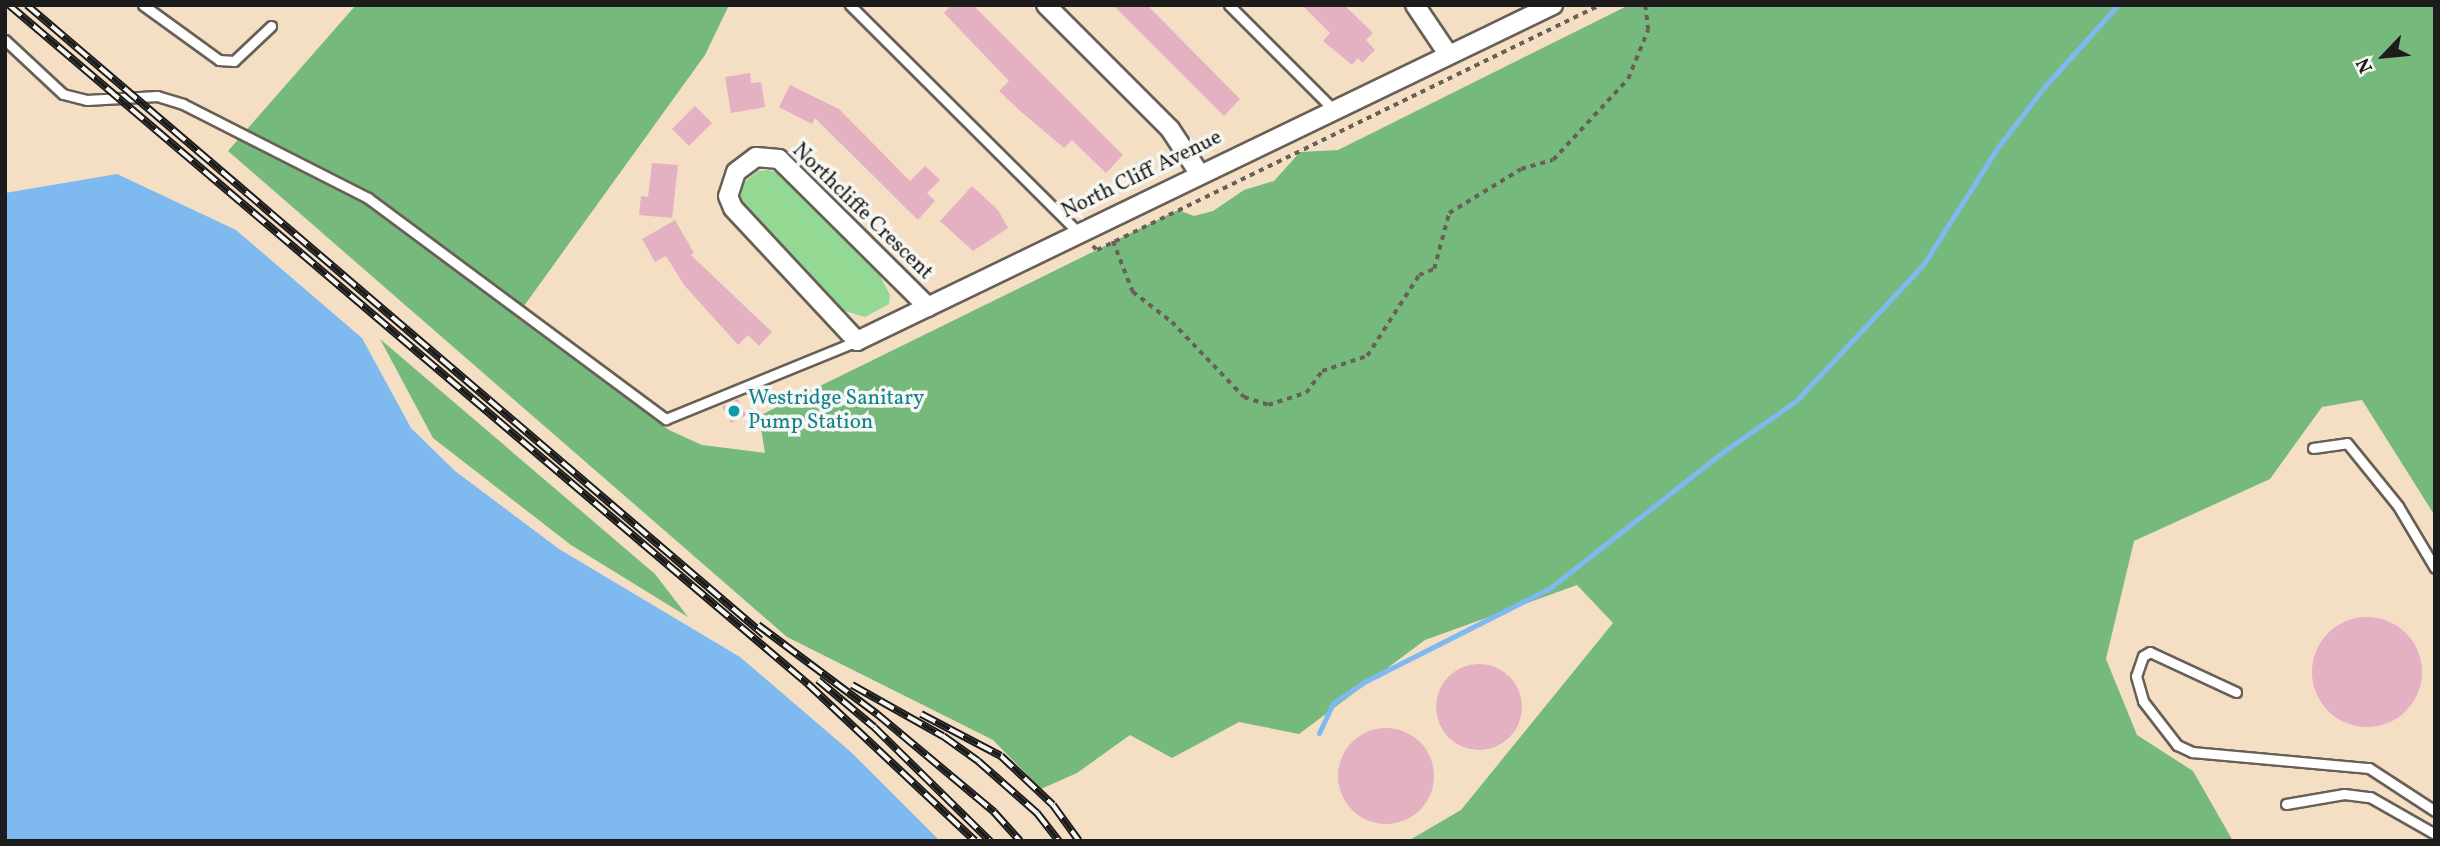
<!DOCTYPE html>
<style>
body{margin:0}
#map{position:relative;width:2440px;height:846px;overflow:hidden;background:#f4dfc5;font-family:Vollkorn,serif}
div>[style]{position:absolute}
[style*='--x']{left:calc(var(--x)*1px);top:calc(var(--y)*1px);width:calc(var(--w)*1px);rotate:calc(var(--a)*1deg)}
.green>*{inset:0;background:#93d993}
.forest>*{inset:0;background:#76b97d}
.water>*{inset:0;background:#7eb9f0}
.stream>*{height:5px;margin:-2.5px;padding:0 2.5px;transform-origin:2.5px;border-radius:2.5px;background:#7eb9f0}
.building>*{inset:0;background:#e3b1c2}
.round{border-radius:50%}
.path>*{height:3.5px;margin-top:-1.75px;transform-origin:0;background:repeating-linear-gradient(90deg,#686057 0 5px,transparent 0 10px)}
.roads{filter:drop-shadow(2px 0 #686057) drop-shadow(-2px 0 #686057) drop-shadow(0 2px #686057) drop-shadow(0 -2px #686057)}
.lane>*{height:9px;margin:-4.5px;padding:0 4.5px;transform-origin:4.5px;border-radius:4.5px;background:#fff}
.street>*{height:18px;margin:-9px;padding:0 9px;transform-origin:9px;border-radius:9px;background:#fff}
.rail>*{height:8px;margin-top:-4px;transform-origin:0;background:repeating-linear-gradient(90deg,#f6f6f2 0 16px,#1c1c1c 0 32px);box-sizing:border-box;border-block:2px solid #1c1c1c}
.dots>*{width:19px;height:19px;translate:-50% -50%;box-sizing:border-box;border:4px solid #f6f6f2;border-radius:50%}
span{translate:-50% -50%;white-space:nowrap;text-align:center;line-height:1.15;-webkit-text-stroke:7px #f6f6f2;paint-order:stroke}
.street-label{font-size:21px;color:#1c1c1c}
.culture-label{font-size:21px;color:#0d838f}
.left{translate:0 -50%;text-align:left}
.frame{position:absolute;inset:0;border:7px solid #1c1c1c;pointer-events:none}
.north{position:absolute;left:2349px;top:21px;width:70px;height:70px;-webkit-text-stroke:5px #f6f6f2;paint-order:stroke;rotate:244deg;font-size:19px;font-weight:700;line-height:28px;text-align:center;color:#1c1c1c}
.north::after{content:'';display:block;margin:auto;width:24px;height:32px;background:#1c1c1c;clip-path:polygon(50% 0,100% 100%,50% 72%,0 100%)}
</style>
<div id="map">
<div class="green">
<i style="clip-path:polygon(768px 170px,779px 173px,877px 270px,890px 295px,889px 304px,865px 317px,845px 311px,813px 283px,741px 204px,741px 185px,758px 171px)"></i>
</div>
<div class="forest">
<i style="clip-path:polygon(356px 5px,729px 5px,705px 55px,516px 317px,669px 430px,702px 445px,765px 453px,759px 416px,1178px 210px,1194px 216px,1213px 211px,1244px 190px,1274px 181px,1300px 152px,1338px 150px,1629px 5px,2433px 5px,2435px 516px,2362px 400px,2322px 407px,2270px 479px,2134px 541px,2106px 659px,2137px 735px,2193px 771px,2233px 841px,1408px 841px,1461px 810px,1613px 623px,1577px 585px,1425px 640px,1299px 734px,1239px 722px,1172px 758px,1130px 735px,1077px 773px,1041px 789px,993px 740px,787px 637px,228px 151px)"></i>
<i style="clip-path:polygon(380px 339px,655px 574px,688px 617px,571px 545px,433px 438px)"></i>
</div>
<div class="water">
<i style="clip-path:polygon(117px 174px,236px 230px,362px 338px,411px 428px,455px 471px,559px 549px,740px 657px,852px 753px,940px 841px,5px 841px,5px 193px)"></i>
</div>
<div class="stream">
<i style="--x:1319;--y:733;--w:33;--a:-65"></i>
<i style="--x:1333;--y:703;--w:37;--a:-34"></i>
<i style="--x:1364;--y:682;--w:208;--a:-26.8"></i>
<i style="--x:1550;--y:588;--w:221;--a:-38.2"></i>
<i style="--x:1724;--y:451;--w:88;--a:-34.8"></i>
<i style="--x:1796;--y:401;--w:186;--a:-47"></i>
<i style="--x:1923;--y:265;--w:140;--a:-57.6"></i>
<i style="--x:1998;--y:147;--w:77;--a:-52.4"></i>
<i style="--x:2045;--y:86;--w:109;--a:-48"></i>
</div>
<div class="building">
<i style="clip-path:polygon(951px 5px,973px 5px,1123px 155px,1106px 173px,1072px 140px,1064px 148px,1019px 110px,999px 91px,1009px 81px,944px 13px)"></i>
<i style="clip-path:polygon(1113px 5px,1147px 5px,1240px 99px,1224px 116px)"></i>
<i style="clip-path:polygon(1302px 5px,1344px 5px,1373px 33px,1366px 40px,1375px 50px,1362px 63px,1358px 58px,1352px 65px,1323px 41px,1330px 33px)"></i>
<i style="clip-path:polygon(750px 73px,751px 83px,761px 82px,765px 107px,731px 113px,725px 77px)"></i>
<i style="clip-path:polygon(790px 85px,839px 109px,910px 181px,925px 166px,940px 180px,927px 193px,935px 201px,918px 220px,815px 118px,812px 124px,779px 107px)"></i>
<i style="clip-path:polygon(695px 106px,712px 123px,689px 146px,672px 129px)"></i>
<i style="clip-path:polygon(652px 163px,678px 165px,672px 218px,639px 215px,641px 196px,648px 197px)"></i>
<i style="clip-path:polygon(972px 186px,998px 210px,1008px 228px,973px 251px,940px 221px)"></i>
<i style="clip-path:polygon(675px 220px,694px 253px,691px 255px,772px 332px,759px 346px,748px 335px,738px 345px,684px 285px,666px 256px,655px 262px,642px 239px)"></i>
<i style="clip-path:polygon(738px 399px,746px 415px,731px 423px,722px 407px)"></i>
<i class="round" style="left:2312px;top:617px;width:110px;height:110px"></i>
<i class="round" style="left:1436px;top:664px;width:86px;height:86px"></i>
<i class="round" style="left:1338px;top:728px;width:96px;height:96px"></i>
</div>
<div class="path">
<i style="--x:1113;--y:241;--w:55;--a:68.6"></i>
<i style="--x:1133;--y:292;--w:49;--a:37.6"></i>
<i style="--x:1172;--y:322;--w:104;--a:46.2"></i>
<i style="--x:1244;--y:397;--w:25;--a:18"></i>
<i style="--x:1268;--y:405;--w:40;--a:-18"></i>
<i style="--x:1306;--y:393;--w:27;--a:-54"></i>
<i style="--x:1322;--y:371;--w:47;--a:-18.4"></i>
<i style="--x:1367;--y:356;--w:96;--a:-57.3"></i>
<i style="--x:1419;--y:275;--w:16;--a:-22"></i>
<i style="--x:1434;--y:269;--w:58;--a:-75"></i>
<i style="--x:1449;--y:213;--w:84;--a:-31.4"></i>
<i style="--x:1521;--y:169;--w:33;--a:-16"></i>
<i style="--x:1553;--y:160;--w:110;--a:-47.2"></i>
<i style="--x:1628;--y:79;--w:53;--a:-67.8"></i>
<i style="--x:1648;--y:30;--w:25;--a:-97"></i>
<i style="--x:1093;--y:246;--w:6;--a:45"></i>
<i style="--x:1097;--y:250;--w:559;--a:-25.97"></i>
</div>
<div class="roads">
<div class="lane">
<i style="--x:143;--y:5;--w:94;--a:35.9"></i>
<i style="--x:219;--y:60;--w:15;--a:4"></i>
<i style="--x:234;--y:61;--w:51;--a:-43.4"></i>
<i style="--x:850;--y:5;--w:320;--a:44.9"></i>
<i style="--x:1229;--y:5;--w:147;--a:45"></i>
<i style="--x:5;--y:40;--w:79;--a:43"></i>
<i style="--x:63;--y:94;--w:25;--a:14"></i>
<i style="--x:87;--y:100;--w:70;--a:-3.3"></i>
<i style="--x:157;--y:96;--w:27;--a:17"></i>
<i style="--x:183;--y:104;--w:208;--a:26.9"></i>
<i style="--x:368;--y:198;--w:371;--a:36.6"></i>
<i style="--x:666;--y:419;--w:206;--a:-22.2"></i>
<i style="--x:2313;--y:448;--w:34;--a:-8"></i>
<i style="--x:2347;--y:443;--w:81;--a:51"></i>
<i style="--x:2398;--y:506;--w:72;--a:59.2"></i>
<i style="--x:2236;--y:692;--w:95;--a:-155.1"></i>
<i style="--x:2150;--y:652;--w:8;--a:150"></i>
<i style="--x:2143;--y:656;--w:21;--a:109"></i>
<i style="--x:2136;--y:676;--w:26;--a:74"></i>
<i style="--x:2143;--y:701;--w:56;--a:52.3"></i>
<i style="--x:2177;--y:745;--w:17;--a:25"></i>
<i style="--x:2192;--y:752;--w:178;--a:5.2"></i>
<i style="--x:2369;--y:768;--w:79;--a:33.1"></i>
<i style="--x:2286;--y:804;--w:59;--a:-9.8"></i>
<i style="--x:2344;--y:794;--w:26;--a:7"></i>
<i style="--x:2370;--y:797;--w:75;--a:29.6"></i>
</div>
<div class="street">
<i style="--x:1046;--y:5;--w:175;--a:45"></i>
<i style="--x:1170;--y:129;--w:53;--a:56.6"></i>
<i style="--x:1415;--y:5;--w:59;--a:56"></i>
<i style="--x:928;--y:307;--w:210;--a:-135.2"></i>
<i style="--x:779;--y:159;--w:23;--a:-175"></i>
<i style="--x:756;--y:157;--w:25;--a:143"></i>
<i style="--x:736;--y:172;--w:25;--a:108"></i>
<i style="--x:728;--y:196;--w:13;--a:67"></i>
<i style="--x:733;--y:208;--w:182;--a:47"></i>
<i style="--x:857;--y:341;--w:773;--a:-25.77"></i>
</div>
</div>
<div class="rail">
<i style="--x:9;--y:5;--w:1049;--a:40.36"></i>
<i style="--x:808;--y:684;--w:229;--a:43.2"></i>
<i style="--x:27;--y:5;--w:970;--a:40.52"></i>
<i style="--x:758;--y:625;--w:149;--a:36.8"></i>
<i style="--x:877;--y:714;--w:153;--a:39.9"></i>
<i style="--x:994;--y:812;--w:39;--a:48"></i>
<i style="--x:818;--y:680;--w:73;--a:40"></i>
<i style="--x:874;--y:727;--w:163;--a:44.5"></i>
<i style="--x:852;--y:685;--w:104;--a:29.3"></i>
<i style="--x:943;--y:736;--w:43;--a:35.5"></i>
<i style="--x:978;--y:761;--w:79;--a:41.4"></i>
<i style="--x:1037;--y:813;--w:36;--a:52"></i>
<i style="--x:921;--y:714;--w:90;--a:27.7"></i>
<i style="--x:1001;--y:756;--w:71;--a:43.3"></i>
<i style="--x:1053;--y:805;--w:44;--a:54.2"></i>
</div>
<div class="dots">
<i style="left:734px;top:411px;background:#0f9aa8"></i>
</div>
<div class="street-label">
<span style="left:1142px;top:175px;rotate:-26deg">North Cliff Avenue</span>
<span style="left:862px;top:212px;rotate:44deg">Northcliffe Crescent</span>
</div>
<div class="culture-label">
<span class="left" style="left:748px;top:411px">Westridge Sanitary<br>Pump Station</span>
</div>
<div class="frame"></div>
<div class="north">N</div>
</div>
